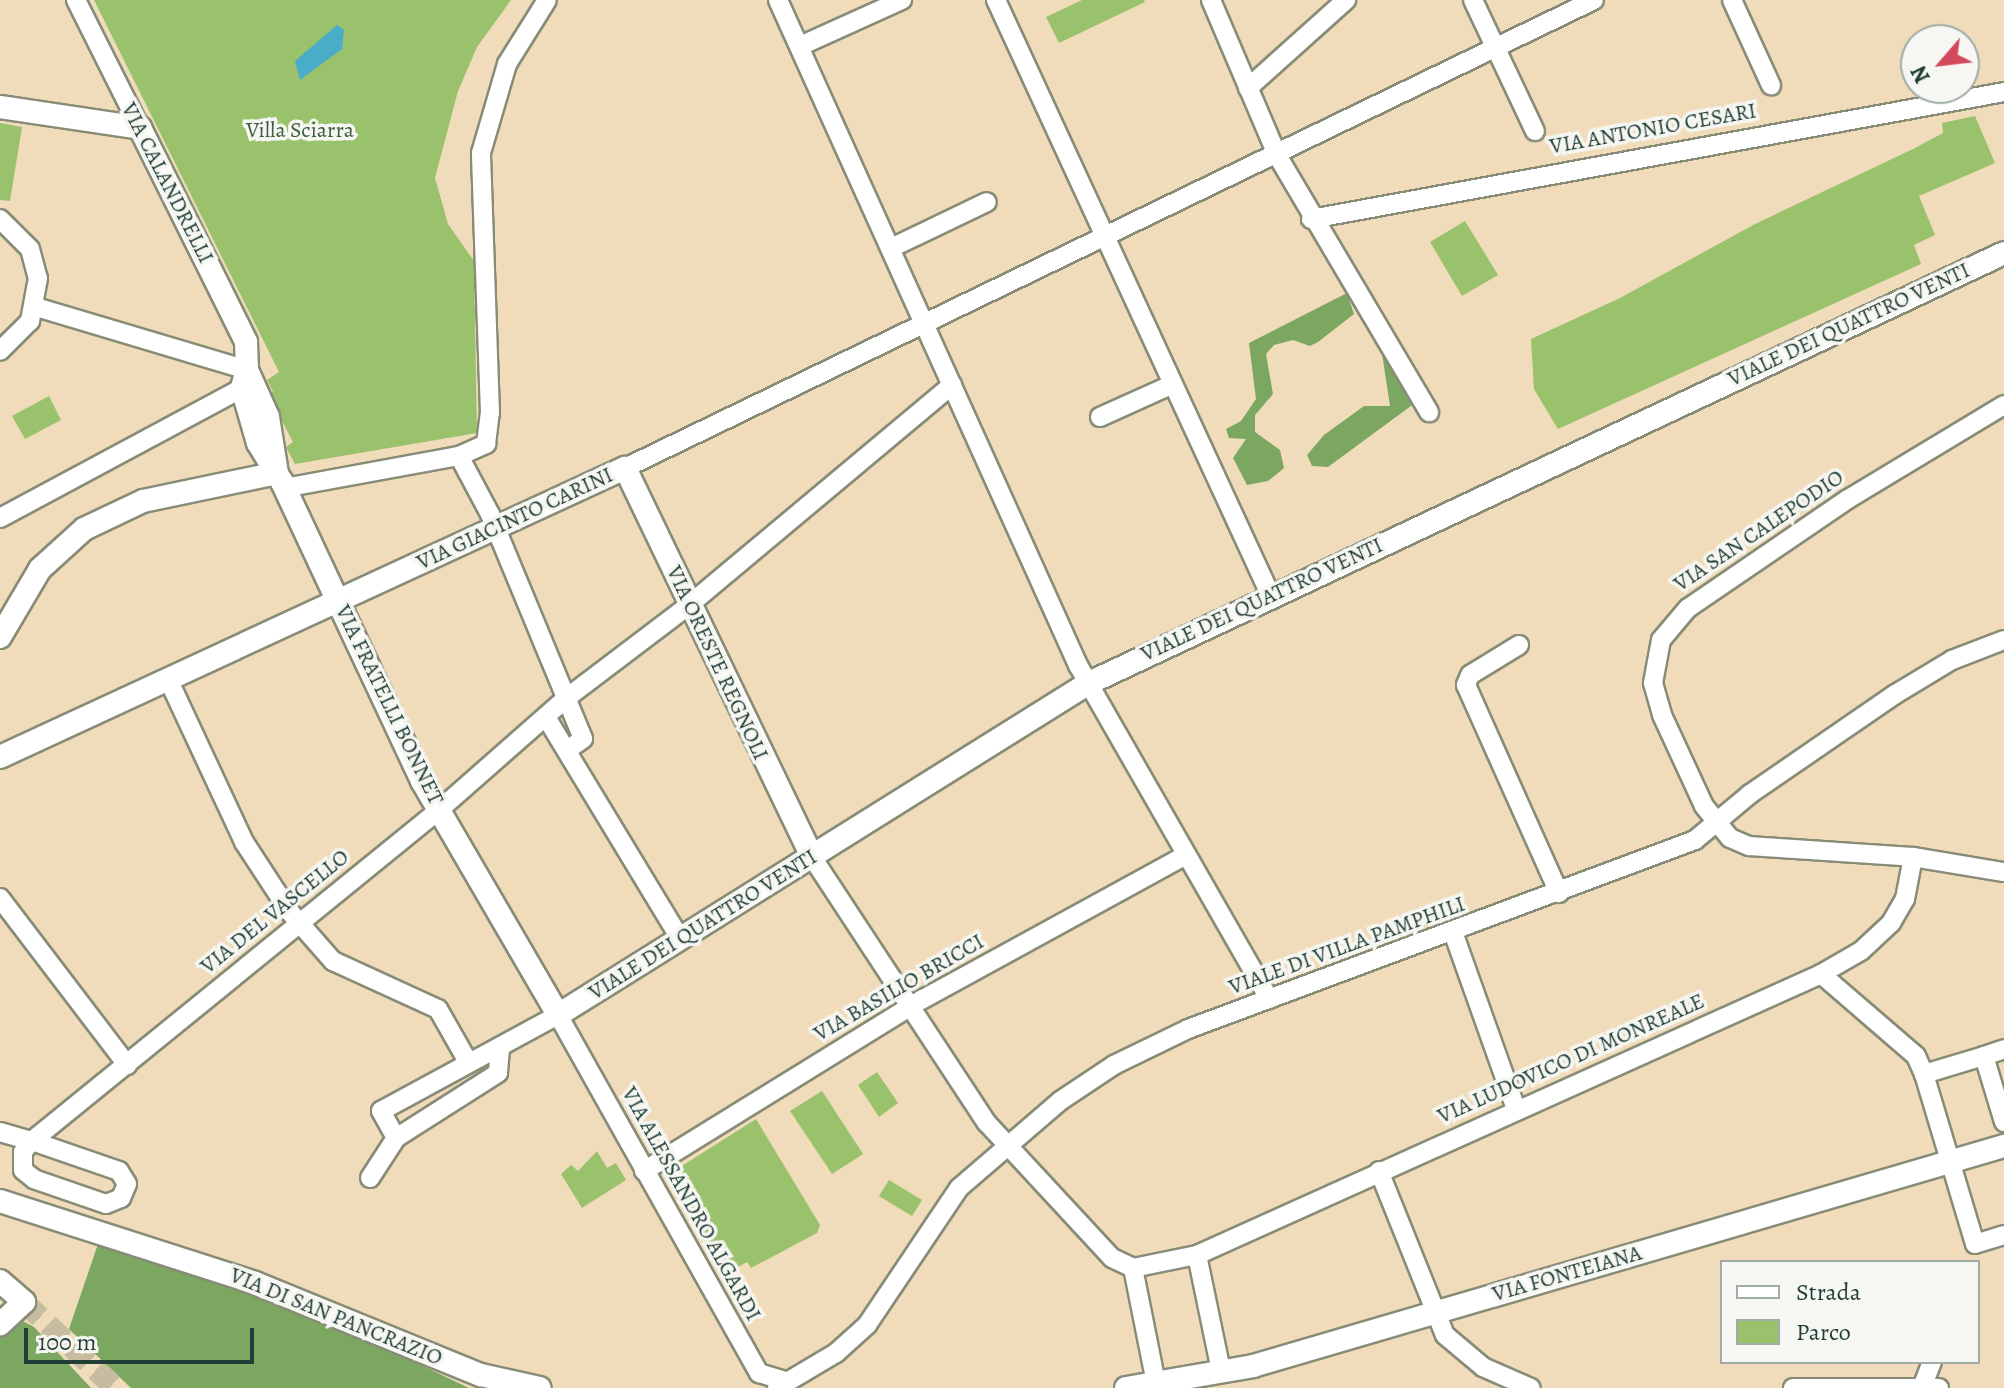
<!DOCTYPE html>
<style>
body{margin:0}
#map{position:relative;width:2004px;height:1388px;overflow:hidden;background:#f0dcba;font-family:Alegreya,serif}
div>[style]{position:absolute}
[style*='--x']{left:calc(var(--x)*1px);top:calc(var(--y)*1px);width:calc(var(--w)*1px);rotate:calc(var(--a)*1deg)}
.green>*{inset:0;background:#9ac16c}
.forest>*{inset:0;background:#7ba760}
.water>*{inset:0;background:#49acc8}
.tertiary-tunnel>*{height:22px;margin-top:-11px;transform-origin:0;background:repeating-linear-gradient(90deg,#c6bc9f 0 22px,transparent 0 33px)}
.roads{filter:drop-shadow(2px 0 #888c77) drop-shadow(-2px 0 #888c77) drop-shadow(0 2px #888c77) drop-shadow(0 -2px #888c77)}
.minor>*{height:18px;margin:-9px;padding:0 9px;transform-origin:9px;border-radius:9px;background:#fff}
.tertiary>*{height:22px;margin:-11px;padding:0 11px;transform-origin:11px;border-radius:11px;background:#fff}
span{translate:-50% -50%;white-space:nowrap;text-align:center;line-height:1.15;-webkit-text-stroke:7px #f6f6f2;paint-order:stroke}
.street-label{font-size:22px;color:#1f3d34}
.park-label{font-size:22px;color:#3e5e42}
.legend{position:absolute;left:1720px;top:1260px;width:260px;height:104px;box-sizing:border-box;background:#f6f6f2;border:2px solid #a0aca6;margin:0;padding:10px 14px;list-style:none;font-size:24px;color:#1f3d34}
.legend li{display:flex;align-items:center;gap:16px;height:40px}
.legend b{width:40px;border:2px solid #a0aca6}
.north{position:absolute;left:1900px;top:24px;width:80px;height:80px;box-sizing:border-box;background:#f6f6f2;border:2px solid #a0aca6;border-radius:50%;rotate:242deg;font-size:22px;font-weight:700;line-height:32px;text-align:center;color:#1f3d34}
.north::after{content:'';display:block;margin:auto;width:28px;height:36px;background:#d1495b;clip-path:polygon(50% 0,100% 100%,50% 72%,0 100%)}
.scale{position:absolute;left:24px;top:1328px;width:230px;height:36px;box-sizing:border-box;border:4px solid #1f3d34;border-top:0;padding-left:10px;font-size:24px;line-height:28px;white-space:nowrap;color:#1f3d34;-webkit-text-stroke:6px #f6f6f2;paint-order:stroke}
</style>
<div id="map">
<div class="green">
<i style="clip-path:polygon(94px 0,511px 0,477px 47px,458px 91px,435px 178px,448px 224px,474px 261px,477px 433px,295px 464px,286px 447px,293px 442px,268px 394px,273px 392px,267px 380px,279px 372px)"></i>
<i style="clip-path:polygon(1082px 0,1144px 0,1145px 2px,1059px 43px,1046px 17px)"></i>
<i style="clip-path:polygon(1975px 116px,1995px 163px,1919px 196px,1935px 235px,1914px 245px,1921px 264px,1558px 429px,1534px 389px,1531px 339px,1620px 298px,1755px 224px,1913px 149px,1943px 133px,1942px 123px)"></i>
<i style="clip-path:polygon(0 123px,22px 127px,10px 201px,0 200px)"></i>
<i style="clip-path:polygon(1465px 221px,1498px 275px,1462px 296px,1430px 242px)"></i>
<i style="clip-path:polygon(49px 396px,61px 420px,25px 439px,12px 416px)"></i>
<i style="clip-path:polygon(877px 1072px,898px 1103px,879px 1117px,858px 1085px)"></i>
<i style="clip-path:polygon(822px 1091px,863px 1154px,832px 1174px,790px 1111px)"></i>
<i style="clip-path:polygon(756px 1119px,820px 1225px,817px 1233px,751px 1268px,747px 1262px,724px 1275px,666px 1176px)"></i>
<i style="clip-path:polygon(597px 1151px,607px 1168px,616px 1163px,626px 1180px,582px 1208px,561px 1174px,571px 1165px,578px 1171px)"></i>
<i style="clip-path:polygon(889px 1180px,922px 1200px,912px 1216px,879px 1196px)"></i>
</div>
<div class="forest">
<i style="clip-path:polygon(1347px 293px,1354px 314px,1318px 342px,1310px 346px,1293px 340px,1274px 345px,1266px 354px,1273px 394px,1255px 415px,1255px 432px,1280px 450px,1284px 468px,1268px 481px,1247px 485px,1233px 458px,1246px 439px,1229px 438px,1226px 429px,1241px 421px,1256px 399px,1249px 343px)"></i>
<i style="clip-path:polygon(1381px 347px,1415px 403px,1328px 467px,1312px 466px,1307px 455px,1324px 435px,1364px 406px,1390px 406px)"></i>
<i style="clip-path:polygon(99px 1241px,347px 1330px,469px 1388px,131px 1388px,69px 1329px)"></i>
<i style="clip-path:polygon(19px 1319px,34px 1327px,91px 1388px,0 1388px,0 1334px)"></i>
</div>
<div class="water">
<i style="clip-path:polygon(337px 25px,344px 30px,342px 49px,300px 80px,295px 61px)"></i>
</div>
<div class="tertiary-tunnel">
<i style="--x:24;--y:1302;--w:125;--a:43.4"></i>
</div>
<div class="roads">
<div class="minor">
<i style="--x:76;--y:0;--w:143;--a:63.4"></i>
<i style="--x:778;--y:0;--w:730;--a:65.72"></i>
<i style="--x:1078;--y:665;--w:385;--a:60.2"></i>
<i style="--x:996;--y:0;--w:654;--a:65.24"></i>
<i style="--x:1211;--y:0;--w:168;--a:66.9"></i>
<i style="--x:1277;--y:155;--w:299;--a:59.4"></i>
<i style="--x:1473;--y:0;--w:145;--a:64.7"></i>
<i style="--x:1732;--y:0;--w:94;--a:65.4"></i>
<i style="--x:800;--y:46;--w:112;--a:-24.3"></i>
<i style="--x:1248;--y:88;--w:132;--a:-41.9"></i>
<i style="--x:0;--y:219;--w:42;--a:45"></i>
<i style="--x:30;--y:249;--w:30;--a:75"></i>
<i style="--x:38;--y:278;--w:44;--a:100.5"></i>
<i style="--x:30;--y:321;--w:42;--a:135"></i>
<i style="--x:1311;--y:219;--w:705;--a:-10.38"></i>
<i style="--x:891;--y:248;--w:106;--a:-25.6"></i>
<i style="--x:36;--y:307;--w:220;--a:16.6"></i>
<i style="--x:2004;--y:405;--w:182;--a:148.9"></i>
<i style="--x:1848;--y:499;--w:194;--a:145.7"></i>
<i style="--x:1688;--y:608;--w:42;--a:130.2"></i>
<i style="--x:1661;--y:640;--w:44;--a:100.5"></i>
<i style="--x:1653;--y:683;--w:33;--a:74"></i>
<i style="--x:1662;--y:715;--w:100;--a:65.2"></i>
<i style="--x:1704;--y:806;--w:41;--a:50.9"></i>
<i style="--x:1730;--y:838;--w:21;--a:23"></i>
<i style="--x:1749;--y:846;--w:164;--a:3.8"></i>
<i style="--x:1913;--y:857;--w:92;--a:9.4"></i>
<i style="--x:1100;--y:417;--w:80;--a:-24.3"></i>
<i style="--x:459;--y:456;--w:66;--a:61.9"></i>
<i style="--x:490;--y:514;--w:243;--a:67.5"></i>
<i style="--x:583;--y:739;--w:19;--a:145"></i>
<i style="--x:625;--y:468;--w:1076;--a:-25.78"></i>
<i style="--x:284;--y:488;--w:178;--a:-10.4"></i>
<i style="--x:459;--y:456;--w:30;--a:-24"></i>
<i style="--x:486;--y:444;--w:31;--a:-83"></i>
<i style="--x:490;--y:413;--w:260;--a:-92"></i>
<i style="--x:481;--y:153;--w:93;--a:-73.7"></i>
<i style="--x:507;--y:64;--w:75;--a:-58"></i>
<i style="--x:0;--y:518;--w:275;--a:-28.2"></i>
<i style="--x:1519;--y:645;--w:57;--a:148.5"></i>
<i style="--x:1470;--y:675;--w:11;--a:112"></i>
<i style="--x:1466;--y:685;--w:228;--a:65.9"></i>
<i style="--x:169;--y:681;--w:178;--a:65"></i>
<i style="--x:244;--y:842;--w:82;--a:56.9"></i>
<i style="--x:289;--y:911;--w:67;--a:48.7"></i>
<i style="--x:333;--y:961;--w:115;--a:24.6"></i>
<i style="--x:438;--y:1009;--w:59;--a:60.4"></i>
<i style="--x:546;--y:717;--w:258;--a:58.8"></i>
<i style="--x:812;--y:857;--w:318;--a:56.7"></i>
<i style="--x:987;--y:1123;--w:184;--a:47.2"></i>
<i style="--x:1112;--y:1258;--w:23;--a:25"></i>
<i style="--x:1133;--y:1268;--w:65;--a:-11.5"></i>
<i style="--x:1197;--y:1255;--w:684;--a:-24.24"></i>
<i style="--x:1821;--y:974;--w:46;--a:-29.9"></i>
<i style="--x:1861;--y:951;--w:41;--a:-43"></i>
<i style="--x:1891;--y:923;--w:28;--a:-60"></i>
<i style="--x:1905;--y:899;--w:43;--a:-79.2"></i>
<i style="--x:0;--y:898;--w:210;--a:52.7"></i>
<i style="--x:1453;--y:932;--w:188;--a:70.4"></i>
<i style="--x:1821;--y:974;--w:125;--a:40.8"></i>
<i style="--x:1916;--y:1056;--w:20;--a:66"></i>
<i style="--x:500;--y:1049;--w:24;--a:95"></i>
<i style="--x:498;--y:1073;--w:121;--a:147.5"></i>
<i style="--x:396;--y:1138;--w:31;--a:-119"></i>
<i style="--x:381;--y:1111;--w:201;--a:-28.5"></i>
<i style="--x:558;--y:1015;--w:411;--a:60.7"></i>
<i style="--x:759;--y:1373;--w:28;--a:17"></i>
<i style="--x:1984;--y:1056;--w:21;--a:-19"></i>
<i style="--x:2004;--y:1122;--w:69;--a:-106.9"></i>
<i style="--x:1984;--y:1056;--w:63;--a:163.3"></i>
<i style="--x:1924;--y:1074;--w:177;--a:73.3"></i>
<i style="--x:1975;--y:1244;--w:30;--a:-17"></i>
<i style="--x:0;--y:1132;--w:33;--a:16"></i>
<i style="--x:32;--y:1141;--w:92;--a:19"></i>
<i style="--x:119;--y:1171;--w:15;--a:58"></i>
<i style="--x:127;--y:1184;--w:15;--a:113"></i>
<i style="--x:121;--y:1198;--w:16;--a:158"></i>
<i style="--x:106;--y:1204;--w:76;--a:-160.9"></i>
<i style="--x:34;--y:1179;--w:14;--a:-141"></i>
<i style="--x:23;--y:1170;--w:18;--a:-90"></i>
<i style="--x:23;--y:1152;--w:9;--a:-54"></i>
<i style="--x:28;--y:1145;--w:6;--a:-45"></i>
<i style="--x:32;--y:1141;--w:8;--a:-40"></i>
<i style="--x:38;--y:1136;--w:517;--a:-39.11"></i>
<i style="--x:439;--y:810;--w:167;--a:-41.3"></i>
<i style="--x:564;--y:700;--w:157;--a:-37.2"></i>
<i style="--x:689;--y:605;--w:343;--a:-39.9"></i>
<i style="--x:644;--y:1171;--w:328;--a:-31.7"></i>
<i style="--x:923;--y:999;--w:298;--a:-28.7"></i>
<i style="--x:1379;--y:1171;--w:177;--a:68.1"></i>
<i style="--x:1445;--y:1335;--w:50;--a:40.1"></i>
<i style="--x:1483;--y:1367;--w:52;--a:23.6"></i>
<i style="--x:370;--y:1178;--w:48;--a:-57"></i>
<i style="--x:1197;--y:1255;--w:118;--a:78.3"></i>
<i style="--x:1133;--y:1268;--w:117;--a:78.7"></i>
<i style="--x:1923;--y:1385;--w:25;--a:-69"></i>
<i style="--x:777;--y:1388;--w:69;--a:-30.7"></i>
<i style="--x:836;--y:1353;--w:42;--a:-42.1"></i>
<i style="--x:867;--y:1325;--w:165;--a:-56.1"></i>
<i style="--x:959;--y:1188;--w:133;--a:-40.7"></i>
<i style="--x:1060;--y:1101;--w:65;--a:-33.7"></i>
<i style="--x:1114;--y:1065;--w:82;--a:-25.9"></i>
<i style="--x:1188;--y:1029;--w:541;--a:-20.44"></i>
<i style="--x:1695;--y:840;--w:72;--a:-39.9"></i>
<i style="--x:1750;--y:794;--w:175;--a:-34.5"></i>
<i style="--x:1894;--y:695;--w:68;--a:-31.1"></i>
<i style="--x:1952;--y:660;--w:56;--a:-21"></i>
<i style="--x:1793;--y:1388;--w:146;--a:0"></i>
</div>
<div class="tertiary">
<i style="--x:0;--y:107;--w:142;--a:8.5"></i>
<i style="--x:140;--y:128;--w:239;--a:63.6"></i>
<i style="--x:246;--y:342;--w:28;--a:88"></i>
<i style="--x:247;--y:370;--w:19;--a:106"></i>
<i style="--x:242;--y:388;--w:57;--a:73.8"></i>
<i style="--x:258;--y:443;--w:46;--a:58.4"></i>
<i style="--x:282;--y:482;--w:330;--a:64.9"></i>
<i style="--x:422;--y:781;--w:271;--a:59.8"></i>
<i style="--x:558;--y:1015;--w:624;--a:-32.03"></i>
<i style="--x:1087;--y:684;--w:1013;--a:-25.17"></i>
<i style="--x:247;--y:370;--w:51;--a:65.9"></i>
<i style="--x:268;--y:417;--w:51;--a:80.9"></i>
<i style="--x:0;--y:637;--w:79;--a:-59.5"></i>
<i style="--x:40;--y:569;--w:59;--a:-42.3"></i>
<i style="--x:84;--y:529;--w:65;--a:-25.4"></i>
<i style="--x:143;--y:501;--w:137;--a:-11.8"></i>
<i style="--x:0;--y:757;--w:689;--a:-24.82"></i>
<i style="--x:625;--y:468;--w:432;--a:64.3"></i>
<i style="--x:0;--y:1201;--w:268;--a:17.8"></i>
<i style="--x:255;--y:1283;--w:244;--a:22.2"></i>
<i style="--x:481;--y:1375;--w:60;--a:12.4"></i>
<i style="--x:0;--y:1281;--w:32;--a:41"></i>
<i style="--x:24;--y:1302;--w:33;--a:137"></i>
<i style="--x:1126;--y:1388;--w:129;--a:-9.8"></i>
<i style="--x:1253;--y:1366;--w:783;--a:-16.33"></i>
</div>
</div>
<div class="street-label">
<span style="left:1653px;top:129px;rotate:-10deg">VIA ANTONIO CESARI</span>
<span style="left:167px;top:183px;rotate:63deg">VIA CALANDRELLI</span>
<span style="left:1849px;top:325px;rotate:-25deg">VIALE DEI QUATTRO VENTI</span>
<span style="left:515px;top:519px;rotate:-25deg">VIA GIACINTO CARINI</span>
<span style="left:1759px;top:531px;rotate:-34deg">VIA SAN CALEPODIO</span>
<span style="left:1262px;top:600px;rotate:-25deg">VIALE DEI QUATTRO VENTI</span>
<span style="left:717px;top:663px;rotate:65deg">VIA ORESTE REGNOLI</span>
<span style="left:389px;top:705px;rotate:64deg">VIA FRATELLI BONNET</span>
<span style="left:275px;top:912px;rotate:-39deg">VIA DEL VASCELLO</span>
<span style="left:703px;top:925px;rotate:-32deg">VIALE DEI QUATTRO VENTI</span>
<span style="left:1347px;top:946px;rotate:-20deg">VIALE DI VILLA PAMPHILI</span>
<span style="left:899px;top:988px;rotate:-30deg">VIA BASILIO BRICCI</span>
<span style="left:1571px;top:1059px;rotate:-24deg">VIA LUDOVICO DI MONREALE</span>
<span style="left:691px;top:1204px;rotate:61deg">VIA ALESSANDRO ALGARDI</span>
<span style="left:1567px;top:1274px;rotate:-16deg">VIA FONTEIANA</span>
<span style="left:336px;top:1317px;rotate:22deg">VIA DI SAN PANCRAZIO</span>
</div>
<div class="park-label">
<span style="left:300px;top:131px">Villa Sciarra</span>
</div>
<ul class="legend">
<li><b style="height:10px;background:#fff"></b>Strada</li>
<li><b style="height:22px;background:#9ac16c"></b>Parco</li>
</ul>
<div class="north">N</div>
<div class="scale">100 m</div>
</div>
